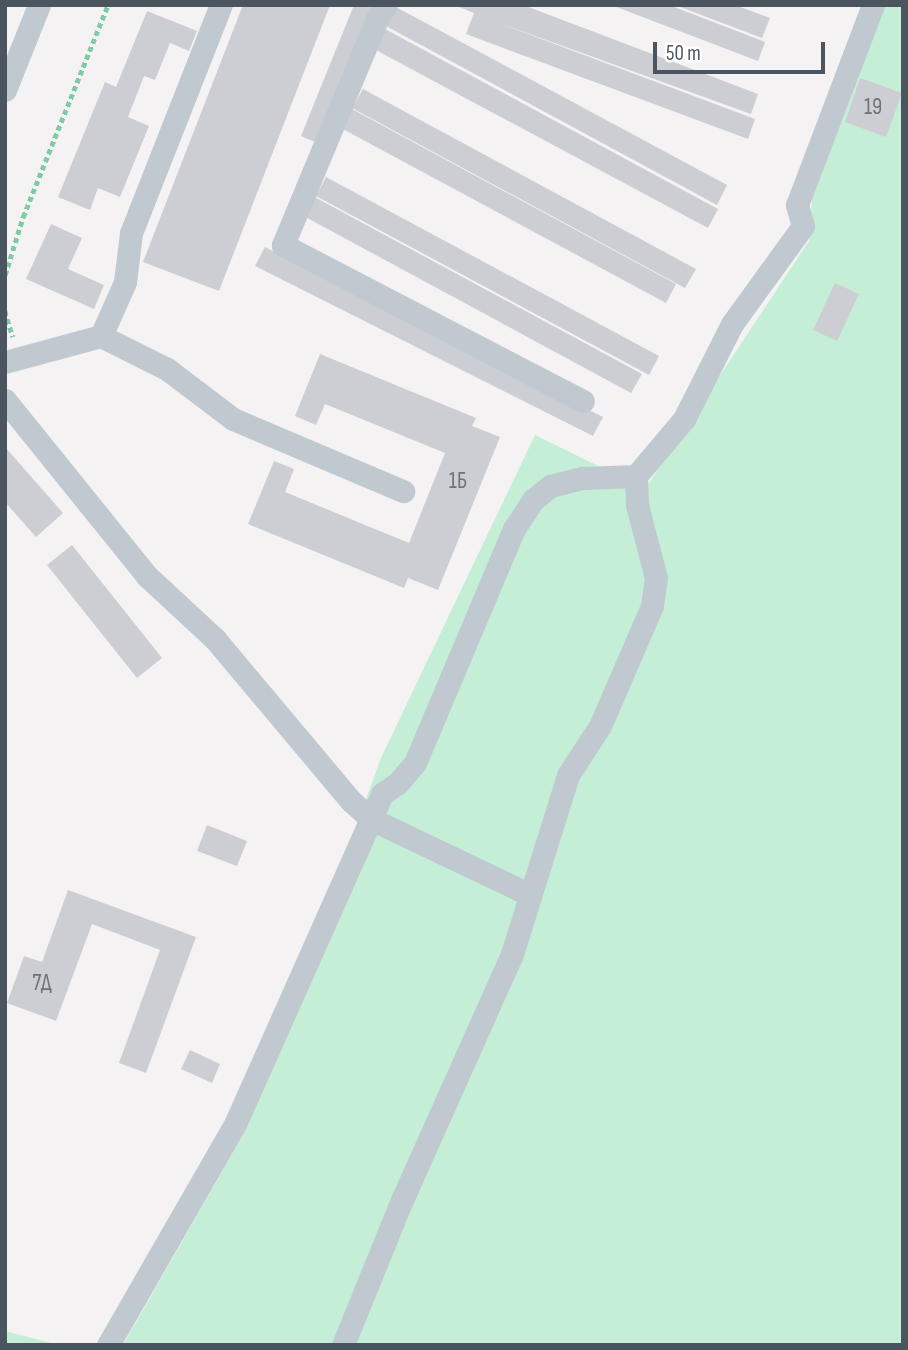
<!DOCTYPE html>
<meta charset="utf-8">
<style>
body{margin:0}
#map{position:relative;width:908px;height:1350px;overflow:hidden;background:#f4f2f2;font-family:"Sofia Sans Condensed",sans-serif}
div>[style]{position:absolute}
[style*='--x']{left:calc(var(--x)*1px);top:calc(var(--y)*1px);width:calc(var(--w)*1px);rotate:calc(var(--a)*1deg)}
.green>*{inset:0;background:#c4eed6}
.building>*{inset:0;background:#cdced4}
.path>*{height:4.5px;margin-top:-2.25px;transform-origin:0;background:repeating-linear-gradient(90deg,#7ecba8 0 5px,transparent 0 8.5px)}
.minor>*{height:23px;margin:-11.5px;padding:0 11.5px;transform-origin:11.5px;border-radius:11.5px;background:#c1c9d0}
span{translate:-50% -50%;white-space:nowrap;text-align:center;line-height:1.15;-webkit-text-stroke:7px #fff;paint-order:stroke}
.number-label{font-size:23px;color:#6c737c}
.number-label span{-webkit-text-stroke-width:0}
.frame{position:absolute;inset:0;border:7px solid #4b555f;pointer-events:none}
.scale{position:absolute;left:653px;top:42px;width:172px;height:32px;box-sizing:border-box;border:4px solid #4b555f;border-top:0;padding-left:9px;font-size:21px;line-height:24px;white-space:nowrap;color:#4b555f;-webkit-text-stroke:5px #fff;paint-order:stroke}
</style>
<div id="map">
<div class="green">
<i style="clip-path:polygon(884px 5px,903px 5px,903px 1345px,123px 1345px,247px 1128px,381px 758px,535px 435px,645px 489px,809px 241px,812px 199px)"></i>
<i style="clip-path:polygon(5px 1331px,55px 1344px,55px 1345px,5px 1345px)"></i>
</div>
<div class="building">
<i style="clip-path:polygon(243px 5px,330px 5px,219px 291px,143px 262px)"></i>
<i style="clip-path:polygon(354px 5px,377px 5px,320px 144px,301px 136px)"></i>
<i style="clip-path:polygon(454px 5px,523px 5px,758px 94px,751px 114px,496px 22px,755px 119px,748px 139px,466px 34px,474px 13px)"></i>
<i style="clip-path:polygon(611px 5px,669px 5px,765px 42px,758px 61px)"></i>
<i style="clip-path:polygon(675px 5px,735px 5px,770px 18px,762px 38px)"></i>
<i style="clip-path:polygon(394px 6px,727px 185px,717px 205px,384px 25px)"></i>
<i style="clip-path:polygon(147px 11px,197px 31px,189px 51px,170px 43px,155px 80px,144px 76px,128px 117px,149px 126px,120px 197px,98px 188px,90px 210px,58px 197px,105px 82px,116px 87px)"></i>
<i style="clip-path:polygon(385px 29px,718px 209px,708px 228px,374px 49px)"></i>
<i style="clip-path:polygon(860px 78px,902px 93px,886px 137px,845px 122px)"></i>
<i style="clip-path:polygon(363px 89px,696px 269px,685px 288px,352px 108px)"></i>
<i style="clip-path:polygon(350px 108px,676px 284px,666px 303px,339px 127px)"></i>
<i style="clip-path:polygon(326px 177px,659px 356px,649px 375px,316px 196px)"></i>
<i style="clip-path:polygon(309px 194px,642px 374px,631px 393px,298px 213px)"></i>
<i style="clip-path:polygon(51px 224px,82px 238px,68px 269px,104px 285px,94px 309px,26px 279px)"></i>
<i style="clip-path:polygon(265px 247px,603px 417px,593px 436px,255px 266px)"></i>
<i style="clip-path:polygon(835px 283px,859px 294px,837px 341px,813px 330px)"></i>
<i style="clip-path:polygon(320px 354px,476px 418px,472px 426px,500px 437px,438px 590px,408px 578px,404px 588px,248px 524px,274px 461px,294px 469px,285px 492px,409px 543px,445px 453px,325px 404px,316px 425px,295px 416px)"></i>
<i style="clip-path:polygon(5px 447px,63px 513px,36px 537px,5px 502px)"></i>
<i style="clip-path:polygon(72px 545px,162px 658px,137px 678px,47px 565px)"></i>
<i style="clip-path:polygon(207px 825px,247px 841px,237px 866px,197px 851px)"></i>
<i style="clip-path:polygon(68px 890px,196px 937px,146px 1073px,119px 1063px,160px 950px,92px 924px,56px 1021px,7px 1003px,24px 956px,42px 962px)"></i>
<i style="clip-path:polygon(190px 1050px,220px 1064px,212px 1083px,181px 1069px)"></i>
</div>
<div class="path">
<i style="--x:5;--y:275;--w:61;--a:-72.8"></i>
<i style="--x:23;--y:217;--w:228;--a:-68.2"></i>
<i style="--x:5;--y:311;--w:27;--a:73"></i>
</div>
<div class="minor">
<i style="--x:386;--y:5;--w:17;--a:123"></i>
<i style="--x:377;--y:19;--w:245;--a:112.6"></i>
<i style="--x:283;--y:245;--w:338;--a:27.5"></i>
<i style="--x:5;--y:90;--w:92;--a:-68.2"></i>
<i style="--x:101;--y:336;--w:59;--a:-66"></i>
<i style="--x:125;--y:282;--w:49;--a:-83"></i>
<i style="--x:131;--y:233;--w:245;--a:-68.5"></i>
<i style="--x:5;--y:362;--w:99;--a:-15.2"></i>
<i style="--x:101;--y:336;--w:74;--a:26.6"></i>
<i style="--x:167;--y:369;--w:83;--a:37.1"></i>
<i style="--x:233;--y:419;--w:185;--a:23"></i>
<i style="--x:5;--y:400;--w:226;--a:51.1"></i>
<i style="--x:147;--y:576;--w:93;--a:42.8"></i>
<i style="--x:215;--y:639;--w:212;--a:50"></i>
<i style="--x:351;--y:801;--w:27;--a:42"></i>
<i style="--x:371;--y:819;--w:176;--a:25.5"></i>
<i style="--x:108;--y:1345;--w:257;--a:-60.1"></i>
<i style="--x:236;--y:1122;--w:359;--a:-66"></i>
<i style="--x:382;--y:794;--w:19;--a:-35"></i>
<i style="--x:398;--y:783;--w:26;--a:-50"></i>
<i style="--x:415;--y:763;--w:254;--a:-67.1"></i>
<i style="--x:514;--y:529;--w:35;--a:-57"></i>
<i style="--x:533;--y:500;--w:22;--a:-39"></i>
<i style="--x:550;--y:486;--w:34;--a:-14"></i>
<i style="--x:583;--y:478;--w:53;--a:-2.2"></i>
<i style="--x:343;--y:1345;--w:157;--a:-67.9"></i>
<i style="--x:402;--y:1200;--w:269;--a:-65.9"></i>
<i style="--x:512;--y:954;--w:188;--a:-72.6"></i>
<i style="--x:568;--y:775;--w:59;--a:-56.9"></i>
<i style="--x:600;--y:726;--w:131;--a:-66.6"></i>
<i style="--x:652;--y:606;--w:28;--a:-82"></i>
<i style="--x:656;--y:578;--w:75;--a:-104.6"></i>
<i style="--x:637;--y:505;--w:29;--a:-92"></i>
<i style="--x:636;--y:476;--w:75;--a:-49.9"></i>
<i style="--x:684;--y:419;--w:106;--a:-63.2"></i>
<i style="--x:732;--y:324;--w:121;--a:-54.1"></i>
<i style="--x:803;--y:226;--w:22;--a:-106"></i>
<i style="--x:797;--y:205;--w:214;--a:-69.2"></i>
</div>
<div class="number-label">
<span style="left:873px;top:107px">19</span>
<span style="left:458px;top:481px">1Б</span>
<span style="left:42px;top:983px">7Д</span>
</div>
<div class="frame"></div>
<div class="scale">50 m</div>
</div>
